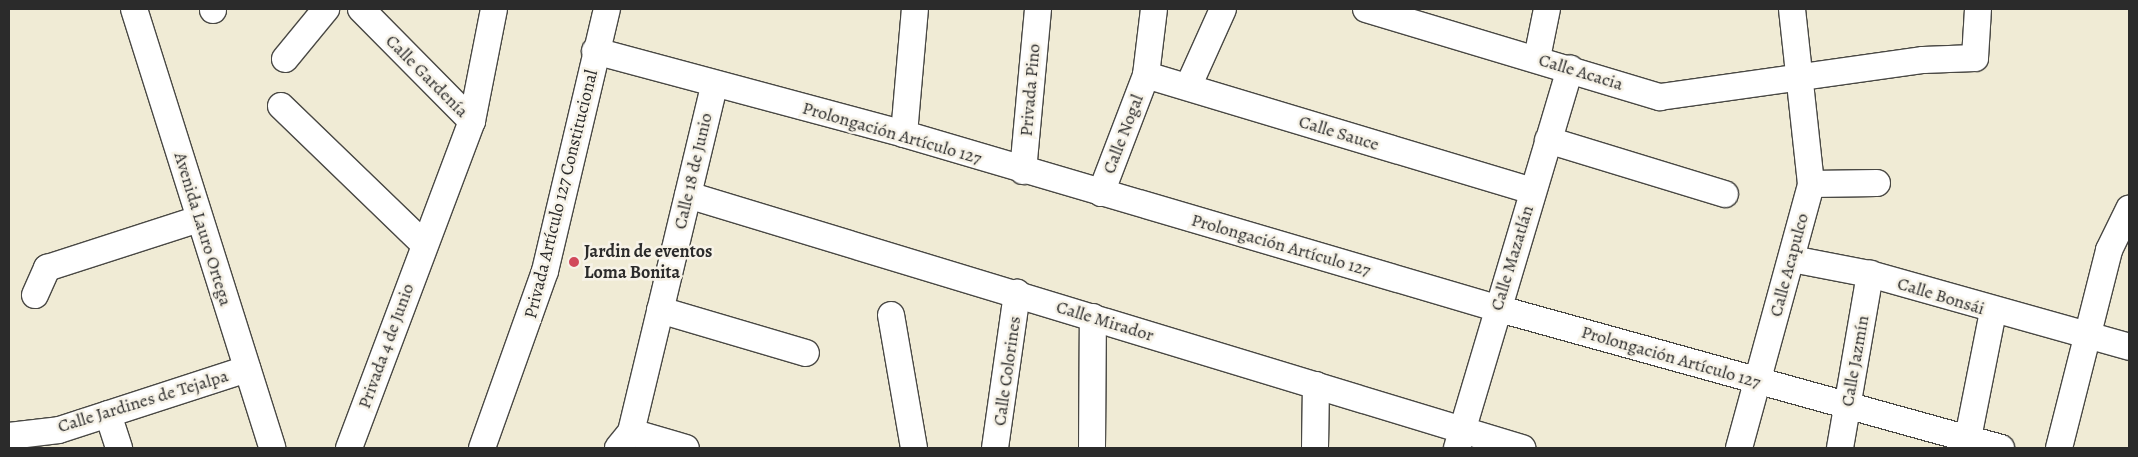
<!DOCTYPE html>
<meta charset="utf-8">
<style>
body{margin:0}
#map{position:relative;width:2138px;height:457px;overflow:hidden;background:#f0ebd5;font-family:Alegreya,serif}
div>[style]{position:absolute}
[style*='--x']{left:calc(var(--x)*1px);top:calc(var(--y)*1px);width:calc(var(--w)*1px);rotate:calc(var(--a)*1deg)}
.roads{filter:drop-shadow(1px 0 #494844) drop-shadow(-1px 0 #494844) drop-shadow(0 1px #494844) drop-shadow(0 -1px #494844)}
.minor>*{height:26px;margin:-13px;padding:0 13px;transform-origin:13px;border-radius:13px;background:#fff}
.dots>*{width:14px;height:14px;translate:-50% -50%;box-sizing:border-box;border:2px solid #f7f3e8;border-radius:50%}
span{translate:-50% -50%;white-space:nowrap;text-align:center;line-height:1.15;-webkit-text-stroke:5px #f7f3e8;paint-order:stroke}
.street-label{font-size:18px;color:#2b2b2b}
.poi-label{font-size:18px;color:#2b2b2b;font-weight:700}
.left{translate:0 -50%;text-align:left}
.frame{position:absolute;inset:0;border:10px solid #2b2b2b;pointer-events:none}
</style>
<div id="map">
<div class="roads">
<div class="minor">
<i style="--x:134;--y:9;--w:460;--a:72.5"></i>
<i style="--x:361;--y:9;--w:158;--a:45.3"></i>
<i style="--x:1366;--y:9;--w:307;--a:16.7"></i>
<i style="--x:1660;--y:97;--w:266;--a:-8"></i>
<i style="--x:1923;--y:60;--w:52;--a:-2.2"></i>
<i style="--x:1975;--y:58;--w:49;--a:-86.5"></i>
<i style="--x:213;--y:10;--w:1;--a:-90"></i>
<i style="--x:595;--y:51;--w:320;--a:15"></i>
<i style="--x:904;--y:134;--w:617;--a:16.38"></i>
<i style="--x:1496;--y:308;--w:524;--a:15.49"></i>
<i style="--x:1537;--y:58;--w:50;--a:-78.5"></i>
<i style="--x:285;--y:59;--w:65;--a:-50.6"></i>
<i style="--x:1146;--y:75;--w:404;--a:16.7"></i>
<i style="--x:1188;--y:87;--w:85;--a:-65.8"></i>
<i style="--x:281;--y:106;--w:197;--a:44"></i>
<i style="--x:904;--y:134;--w:125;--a:-85"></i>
<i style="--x:1548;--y:140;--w:185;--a:17"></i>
<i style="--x:1023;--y:171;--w:163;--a:-84.7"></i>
<i style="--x:1811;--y:184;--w:66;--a:-0.9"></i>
<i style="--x:1101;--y:193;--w:126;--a:-69.1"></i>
<i style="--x:1146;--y:75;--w:66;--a:-83.1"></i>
<i style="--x:688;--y:195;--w:872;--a:16.88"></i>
<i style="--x:1792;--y:259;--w:79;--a:10.9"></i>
<i style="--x:1870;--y:274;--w:269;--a:15.7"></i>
<i style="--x:35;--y:295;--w:30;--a:-66"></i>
<i style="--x:47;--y:268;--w:160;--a:-17.9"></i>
<i style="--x:660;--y:310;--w:152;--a:16.4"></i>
<i style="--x:891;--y:315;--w:135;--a:80.2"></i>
<i style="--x:108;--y:414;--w:36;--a:72"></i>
<i style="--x:631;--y:432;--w:57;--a:16.2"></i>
<i style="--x:9;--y:436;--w:50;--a:-6.8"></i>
<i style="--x:59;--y:430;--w:198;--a:-18"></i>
<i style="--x:349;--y:448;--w:349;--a:-69.4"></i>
<i style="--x:472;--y:121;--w:114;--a:-78.9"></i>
<i style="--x:482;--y:448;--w:188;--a:-70.4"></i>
<i style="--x:545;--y:271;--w:269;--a:-76.7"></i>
<i style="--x:618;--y:448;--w:21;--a:-51"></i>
<i style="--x:631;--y:432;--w:357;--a:-76.5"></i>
<i style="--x:995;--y:448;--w:157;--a:-81.9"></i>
<i style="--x:1092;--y:448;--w:131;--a:-89.6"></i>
<i style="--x:1315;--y:448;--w:63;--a:-89.1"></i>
<i style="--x:1457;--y:448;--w:396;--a:-73.4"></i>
<i style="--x:1739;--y:448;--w:274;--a:-74.7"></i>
<i style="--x:1811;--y:184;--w:176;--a:-96.2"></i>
<i style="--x:1840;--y:448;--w:177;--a:-80.2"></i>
<i style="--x:1966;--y:448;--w:139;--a:-78.8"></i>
<i style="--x:2059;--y:448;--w:204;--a:-75.8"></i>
<i style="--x:2109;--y:250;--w:46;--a:-64"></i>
</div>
</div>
<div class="dots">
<i style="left:574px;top:262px;background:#d1495b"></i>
</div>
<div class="street-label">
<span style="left:1581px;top:72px;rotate:17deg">Calle Acacia</span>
<span style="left:427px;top:76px;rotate:45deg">Calle Gardenía</span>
<span style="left:1030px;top:90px;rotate:-85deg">Privada Pino</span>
<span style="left:892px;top:133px;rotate:16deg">Prolongación Artículo 127</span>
<span style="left:1339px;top:133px;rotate:17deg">Calle Sauce</span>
<span style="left:1123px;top:134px;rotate:-69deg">Calle Nogal</span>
<span style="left:693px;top:171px;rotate:-77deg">Calle 18 de Junio</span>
<span style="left:561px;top:194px;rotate:-76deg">Privada Artículo 127 Constitucional</span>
<span style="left:203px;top:229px;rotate:73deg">Avenida Lauro Ortega</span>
<span style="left:1281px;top:245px;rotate:16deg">Prolongación Artículo 127</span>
<span style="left:1512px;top:258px;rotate:-73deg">Calle Mazatlán</span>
<span style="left:1789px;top:265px;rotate:-75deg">Calle Acapulco</span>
<span style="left:1941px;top:296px;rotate:17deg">Calle Bonsái</span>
<span style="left:1105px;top:321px;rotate:17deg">Calle Mirador</span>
<span style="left:386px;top:346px;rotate:-70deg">Privada 4 de Junio</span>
<span style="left:1671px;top:357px;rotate:16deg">Prolongación Artículo 127</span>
<span style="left:1855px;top:361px;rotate:-80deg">Calle Jazmín</span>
<span style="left:1007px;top:371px;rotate:-82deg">Calle Colorines</span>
<span style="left:143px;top:401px;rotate:-17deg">Calle Jardines de Tejalpa</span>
</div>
<div class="poi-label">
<span class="left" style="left:584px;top:262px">Jardin de eventos<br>Loma Bonita</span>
</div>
<div class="frame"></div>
</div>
